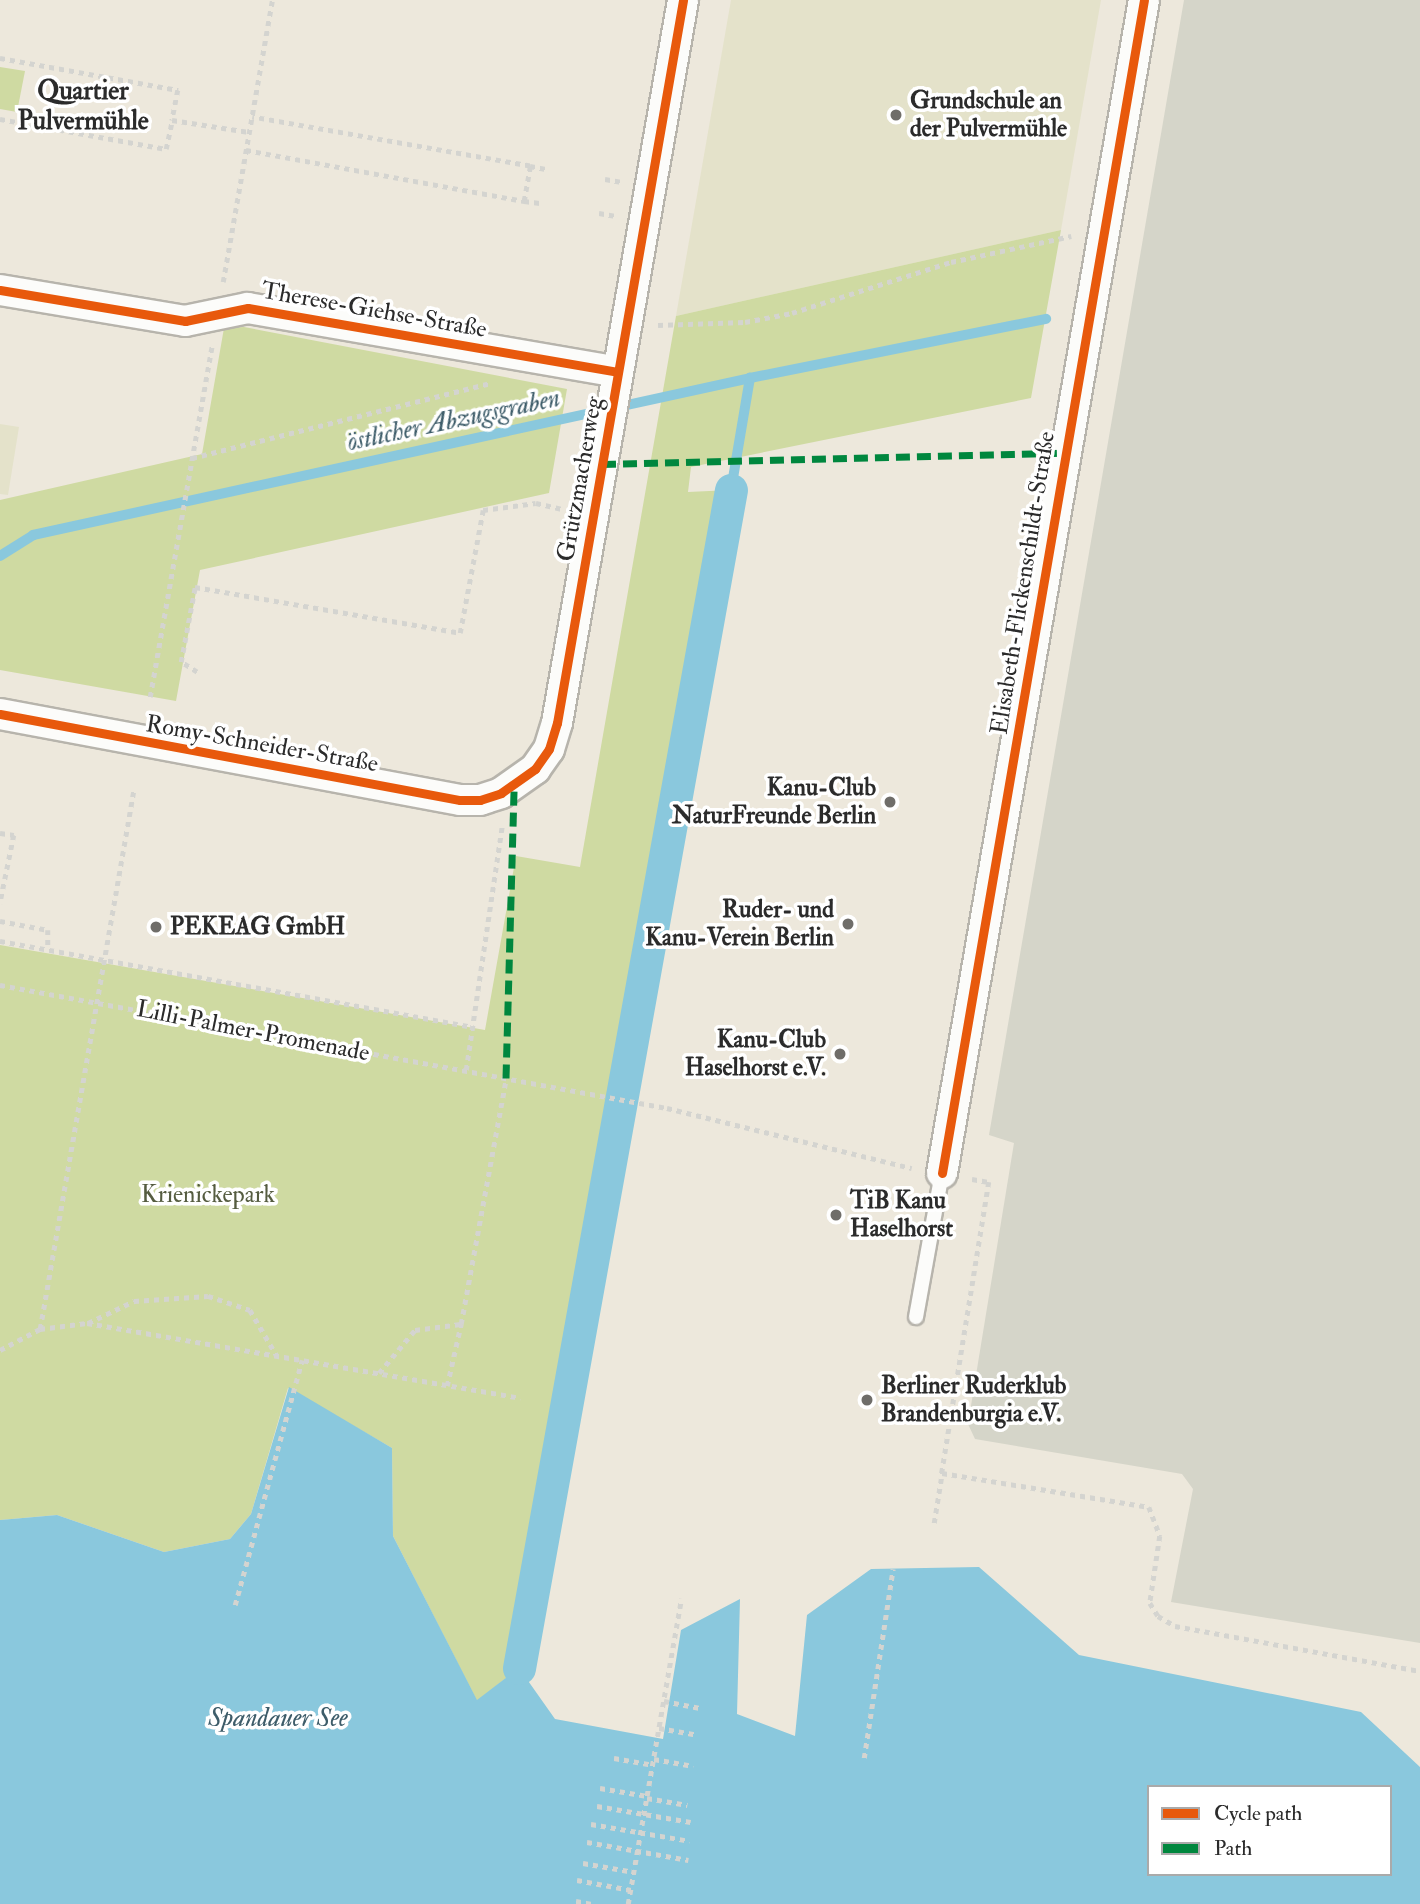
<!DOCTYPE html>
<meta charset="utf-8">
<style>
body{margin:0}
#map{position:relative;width:1420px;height:1904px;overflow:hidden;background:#ede8dc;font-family:"IM FELL Double Pica",serif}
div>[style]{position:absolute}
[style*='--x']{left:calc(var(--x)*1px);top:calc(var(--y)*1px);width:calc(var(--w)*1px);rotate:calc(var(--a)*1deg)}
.built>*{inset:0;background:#e4e2ca}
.industrial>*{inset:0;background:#d5d5c9}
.green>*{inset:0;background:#cfdaa2}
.water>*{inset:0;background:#8ac8dd}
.stream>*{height:10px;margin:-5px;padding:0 5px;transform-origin:5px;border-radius:5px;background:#8ac8dd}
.canal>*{height:33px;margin:-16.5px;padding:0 16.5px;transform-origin:16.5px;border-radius:16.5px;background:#8ac8dd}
.path>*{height:4.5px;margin-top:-2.25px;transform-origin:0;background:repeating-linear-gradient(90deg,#d4d4d0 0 5px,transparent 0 10px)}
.roads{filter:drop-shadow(2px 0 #b7b4ac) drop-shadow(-2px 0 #b7b4ac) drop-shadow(0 2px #b7b4ac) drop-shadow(0 -2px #b7b4ac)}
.service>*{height:14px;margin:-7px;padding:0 7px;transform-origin:7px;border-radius:7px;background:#fcfcfa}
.minor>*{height:30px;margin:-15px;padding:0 15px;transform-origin:15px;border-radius:15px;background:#fcfcfa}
.quiet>*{height:7px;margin-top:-3.5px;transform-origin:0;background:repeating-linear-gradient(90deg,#00873e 0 14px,transparent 0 21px)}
.cycleway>*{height:9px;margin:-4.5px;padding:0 4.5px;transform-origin:4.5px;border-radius:4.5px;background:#e8590c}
.dots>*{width:19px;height:19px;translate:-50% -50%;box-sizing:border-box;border:4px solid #fff;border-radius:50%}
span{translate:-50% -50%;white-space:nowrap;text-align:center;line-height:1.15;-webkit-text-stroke:7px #fff;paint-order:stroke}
.poi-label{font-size:24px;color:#2b2b2b;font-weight:700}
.left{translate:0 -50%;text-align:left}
.right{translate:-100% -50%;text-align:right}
.street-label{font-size:24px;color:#2b2b2b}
.park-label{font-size:24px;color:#555c40}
.neighbourhood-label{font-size:26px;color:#2b2b2b;font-weight:700}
.water-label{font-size:26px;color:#3e5d6a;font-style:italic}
.legend{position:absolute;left:1147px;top:1785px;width:245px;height:91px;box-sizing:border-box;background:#fff;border:2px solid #aaa;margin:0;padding:9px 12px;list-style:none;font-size:21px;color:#2b2b2b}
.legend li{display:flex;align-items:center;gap:14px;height:35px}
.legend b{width:35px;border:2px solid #aaa}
</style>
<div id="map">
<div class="built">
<i style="clip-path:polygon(731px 0,1101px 0,1061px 230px,676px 316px)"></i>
<i style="clip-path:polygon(0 424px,19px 427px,8px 495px,0 494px)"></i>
</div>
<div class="industrial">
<i style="clip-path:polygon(1184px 0,1420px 0,1420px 1643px,1171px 1602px,1193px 1489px,1182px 1474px,975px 1439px,968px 1424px,1014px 1143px,989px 1135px)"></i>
</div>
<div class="green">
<i style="clip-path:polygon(0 67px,25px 71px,17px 112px,0 109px)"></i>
<i style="clip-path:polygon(1061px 230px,1031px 398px,691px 467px,688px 492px,731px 490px,519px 1668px,477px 1701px,393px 1536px,392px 1448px,288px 1388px,251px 1514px,230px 1539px,164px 1552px,57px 1515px,0 1520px,0 945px,485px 1030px,516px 856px,580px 867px,676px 316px)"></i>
<i style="clip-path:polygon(244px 327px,567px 389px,549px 493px,200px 570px,176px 701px,0 670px,0 500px,202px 454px,224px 328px)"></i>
</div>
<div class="water">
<i style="clip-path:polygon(evenodd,289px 1387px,392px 1448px,393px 1536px,477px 1700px,519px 1668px,555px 1719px,663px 1739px,681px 1630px,740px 1599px,737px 1714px,795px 1736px,807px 1615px,871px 1569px,979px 1567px,1079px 1655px,1361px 1712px,1420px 1767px,1420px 1904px,0 1904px,0 1520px,57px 1515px,164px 1552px,230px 1539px,251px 1514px,289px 1387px,1149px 1787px,1390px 1787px,1390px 1874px,1149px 1874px,1149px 1787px)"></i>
</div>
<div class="stream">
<i style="--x:731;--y:490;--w:114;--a:-80.4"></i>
<i style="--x:0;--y:556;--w:39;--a:-32"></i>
<i style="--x:33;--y:535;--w:734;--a:-12.35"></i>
<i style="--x:750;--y:378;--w:302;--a:-11.3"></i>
</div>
<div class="canal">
<i style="--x:519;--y:1668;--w:1197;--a:-79.8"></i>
</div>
<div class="path">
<i style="--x:0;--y:58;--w:181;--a:10.2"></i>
<i style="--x:178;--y:90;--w:31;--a:101"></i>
<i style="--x:172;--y:120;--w:78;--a:8.9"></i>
<i style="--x:0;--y:119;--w:169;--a:10.2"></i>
<i style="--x:166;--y:149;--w:30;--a:-78"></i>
<i style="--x:246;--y:150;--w:283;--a:10.4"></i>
<i style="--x:524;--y:201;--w:36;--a:-80"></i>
<i style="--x:530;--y:166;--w:282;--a:-170"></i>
<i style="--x:530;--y:166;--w:16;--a:11"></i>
<i style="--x:605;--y:179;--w:17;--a:10"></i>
<i style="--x:524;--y:201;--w:16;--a:7"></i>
<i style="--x:599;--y:213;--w:17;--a:10"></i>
<i style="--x:223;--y:282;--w:286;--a:-80.1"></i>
<i style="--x:658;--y:325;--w:87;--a:-2"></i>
<i style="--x:745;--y:322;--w:48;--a:-10.8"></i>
<i style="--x:792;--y:313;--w:167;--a:-17.8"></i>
<i style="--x:951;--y:262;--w:123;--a:-12.2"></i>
<i style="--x:192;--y:458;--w:307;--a:-14.1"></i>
<i style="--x:197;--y:672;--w:19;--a:-148"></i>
<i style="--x:181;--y:662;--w:76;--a:-79.4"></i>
<i style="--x:195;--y:587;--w:269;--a:9.8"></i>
<i style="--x:460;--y:633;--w:125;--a:-79.4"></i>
<i style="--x:483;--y:510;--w:53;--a:-7.5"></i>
<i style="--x:536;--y:503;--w:28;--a:13"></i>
<i style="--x:150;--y:697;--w:356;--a:-80"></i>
<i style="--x:0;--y:833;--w:14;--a:8"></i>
<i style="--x:14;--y:835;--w:70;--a:101.5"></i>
<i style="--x:0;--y:921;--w:49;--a:10.6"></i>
<i style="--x:48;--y:930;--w:19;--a:90"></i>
<i style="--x:0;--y:941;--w:481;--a:10.3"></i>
<i style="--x:0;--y:985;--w:678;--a:10.45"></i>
<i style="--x:667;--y:1108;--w:252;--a:13.8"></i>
<i style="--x:466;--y:1070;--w:248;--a:-81.6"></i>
<i style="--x:972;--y:1179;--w:17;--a:10"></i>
<i style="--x:989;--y:1182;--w:295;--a:99.2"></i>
<i style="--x:942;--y:1473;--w:210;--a:9.3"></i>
<i style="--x:1149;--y:1507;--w:31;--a:69"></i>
<i style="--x:1160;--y:1536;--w:68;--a:98.5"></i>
<i style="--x:1150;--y:1603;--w:15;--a:58"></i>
<i style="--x:1158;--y:1616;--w:20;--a:30"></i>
<i style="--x:1175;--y:1626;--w:249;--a:10.4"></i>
<i style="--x:88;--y:1323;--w:51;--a:-25.6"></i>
<i style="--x:134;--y:1301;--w:74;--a:-3.9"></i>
<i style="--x:208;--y:1296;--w:44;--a:18.4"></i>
<i style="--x:250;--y:1310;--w:53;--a:59.6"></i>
<i style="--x:40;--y:1329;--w:47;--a:-7.3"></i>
<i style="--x:87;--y:1323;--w:440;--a:9.8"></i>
<i style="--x:0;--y:1350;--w:45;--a:-27.7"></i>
<i style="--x:40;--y:1329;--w:549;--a:-80.14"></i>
<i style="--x:379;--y:1373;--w:56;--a:-50.1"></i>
<i style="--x:415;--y:1330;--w:46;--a:-7.4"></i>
<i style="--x:461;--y:1324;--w:250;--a:-79.6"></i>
<i style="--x:447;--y:1386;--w:64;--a:-77.3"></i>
<i style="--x:934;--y:1523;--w:51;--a:-80.9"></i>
<i style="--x:235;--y:1605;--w:254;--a:-74.7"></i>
<i style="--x:664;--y:1701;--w:38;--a:11"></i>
<i style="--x:659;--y:1728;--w:39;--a:10"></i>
<i style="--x:614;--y:1758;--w:39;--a:10"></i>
<i style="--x:864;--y:1758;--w:191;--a:-81.3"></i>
<i style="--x:654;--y:1759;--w:40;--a:10"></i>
<i style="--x:600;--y:1788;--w:48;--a:9.7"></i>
<i style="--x:647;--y:1798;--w:41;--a:9.9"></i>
<i style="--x:597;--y:1806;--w:95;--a:9.7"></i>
<i style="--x:591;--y:1824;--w:100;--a:9.7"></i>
<i style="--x:587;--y:1842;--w:103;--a:10.1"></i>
<i style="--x:583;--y:1863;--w:52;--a:10"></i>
<i style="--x:577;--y:1880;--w:55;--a:10.5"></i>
<i style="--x:576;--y:1901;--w:16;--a:11"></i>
<i style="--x:628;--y:1904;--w:310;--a:-80.1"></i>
</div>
<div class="roads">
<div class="service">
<i style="--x:916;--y:1317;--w:146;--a:-79.8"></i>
</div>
<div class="minor">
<i style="--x:0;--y:290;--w:188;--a:9.5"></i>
<i style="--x:185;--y:321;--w:64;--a:-11.7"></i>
<i style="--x:248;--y:308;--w:375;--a:9.8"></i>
<i style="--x:0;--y:714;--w:468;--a:10.6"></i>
<i style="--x:460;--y:800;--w:20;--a:0"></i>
<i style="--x:480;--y:800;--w:22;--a:-18"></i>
<i style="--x:501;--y:793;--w:42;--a:-35.2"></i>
<i style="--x:535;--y:769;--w:24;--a:-55"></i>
<i style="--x:549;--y:749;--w:27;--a:-73"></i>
<i style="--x:557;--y:723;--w:734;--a:-80.11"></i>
<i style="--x:942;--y:1173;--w:1190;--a:-80.23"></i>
</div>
</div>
<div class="quiet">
<i style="--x:602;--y:464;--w:461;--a:-1.4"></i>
<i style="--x:506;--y:1078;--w:293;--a:-88.4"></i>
</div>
<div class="cycleway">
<i style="--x:0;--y:290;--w:188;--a:9.5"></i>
<i style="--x:185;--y:321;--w:64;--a:-11.7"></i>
<i style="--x:248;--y:308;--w:375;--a:9.8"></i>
<i style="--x:0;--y:714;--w:468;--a:10.6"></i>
<i style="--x:460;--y:800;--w:20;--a:0"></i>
<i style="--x:480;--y:800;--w:22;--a:-18"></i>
<i style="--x:501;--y:793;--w:42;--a:-35.2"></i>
<i style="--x:535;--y:769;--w:24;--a:-55"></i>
<i style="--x:549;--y:749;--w:27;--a:-73"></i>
<i style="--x:557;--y:723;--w:734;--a:-80.11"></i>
<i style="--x:942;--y:1173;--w:1190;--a:-80.23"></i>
</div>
<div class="dots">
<i style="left:896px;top:115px;background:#6f6d69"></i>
<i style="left:890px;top:802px;background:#6f6d69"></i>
<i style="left:848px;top:924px;background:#6f6d69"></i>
<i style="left:156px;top:927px;background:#6f6d69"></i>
<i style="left:840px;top:1054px;background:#6f6d69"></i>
<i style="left:836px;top:1215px;background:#6f6d69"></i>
<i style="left:867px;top:1400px;background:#6f6d69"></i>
</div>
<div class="poi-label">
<span class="left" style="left:910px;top:115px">Grundschule an<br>der Pulvermühle</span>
<span class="right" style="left:876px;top:802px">Kanu-Club<br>NaturFreunde Berlin</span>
<span class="right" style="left:834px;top:924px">Ruder- und<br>Kanu-Verein Berlin</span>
<span class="left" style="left:170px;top:927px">PEKEAG GmbH</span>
<span class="right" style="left:826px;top:1054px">Kanu-Club<br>Haselhorst e.V.</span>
<span class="left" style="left:850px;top:1215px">TiB Kanu<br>Haselhorst</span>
<span class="left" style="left:881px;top:1400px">Berliner Ruderklub<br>Brandenburgia e.V.</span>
</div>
<div class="street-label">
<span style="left:374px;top:310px;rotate:10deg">Therese-Giehse-Straße</span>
<span style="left:580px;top:479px;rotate:-80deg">Grützmacherweg</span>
<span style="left:1023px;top:583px;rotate:-81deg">Elisabeth-Flickenschildt-Straße</span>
<span style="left:262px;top:744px;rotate:10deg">Romy-Schneider-Straße</span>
<span style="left:253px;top:1031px;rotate:11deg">Lilli-Palmer-Promenade</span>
</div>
<div class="park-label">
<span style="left:208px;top:1195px">Krienickepark</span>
</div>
<div class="neighbourhood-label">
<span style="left:83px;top:107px">Quartier<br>Pulvermühle</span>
</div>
<div class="water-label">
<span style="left:454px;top:421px;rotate:-12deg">östlicher Abzugsgraben</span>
<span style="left:278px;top:1719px">Spandauer See</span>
</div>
<ul class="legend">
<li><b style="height:9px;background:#e8590c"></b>Cycle path</li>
<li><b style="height:9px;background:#00873e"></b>Path</li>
</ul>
</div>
